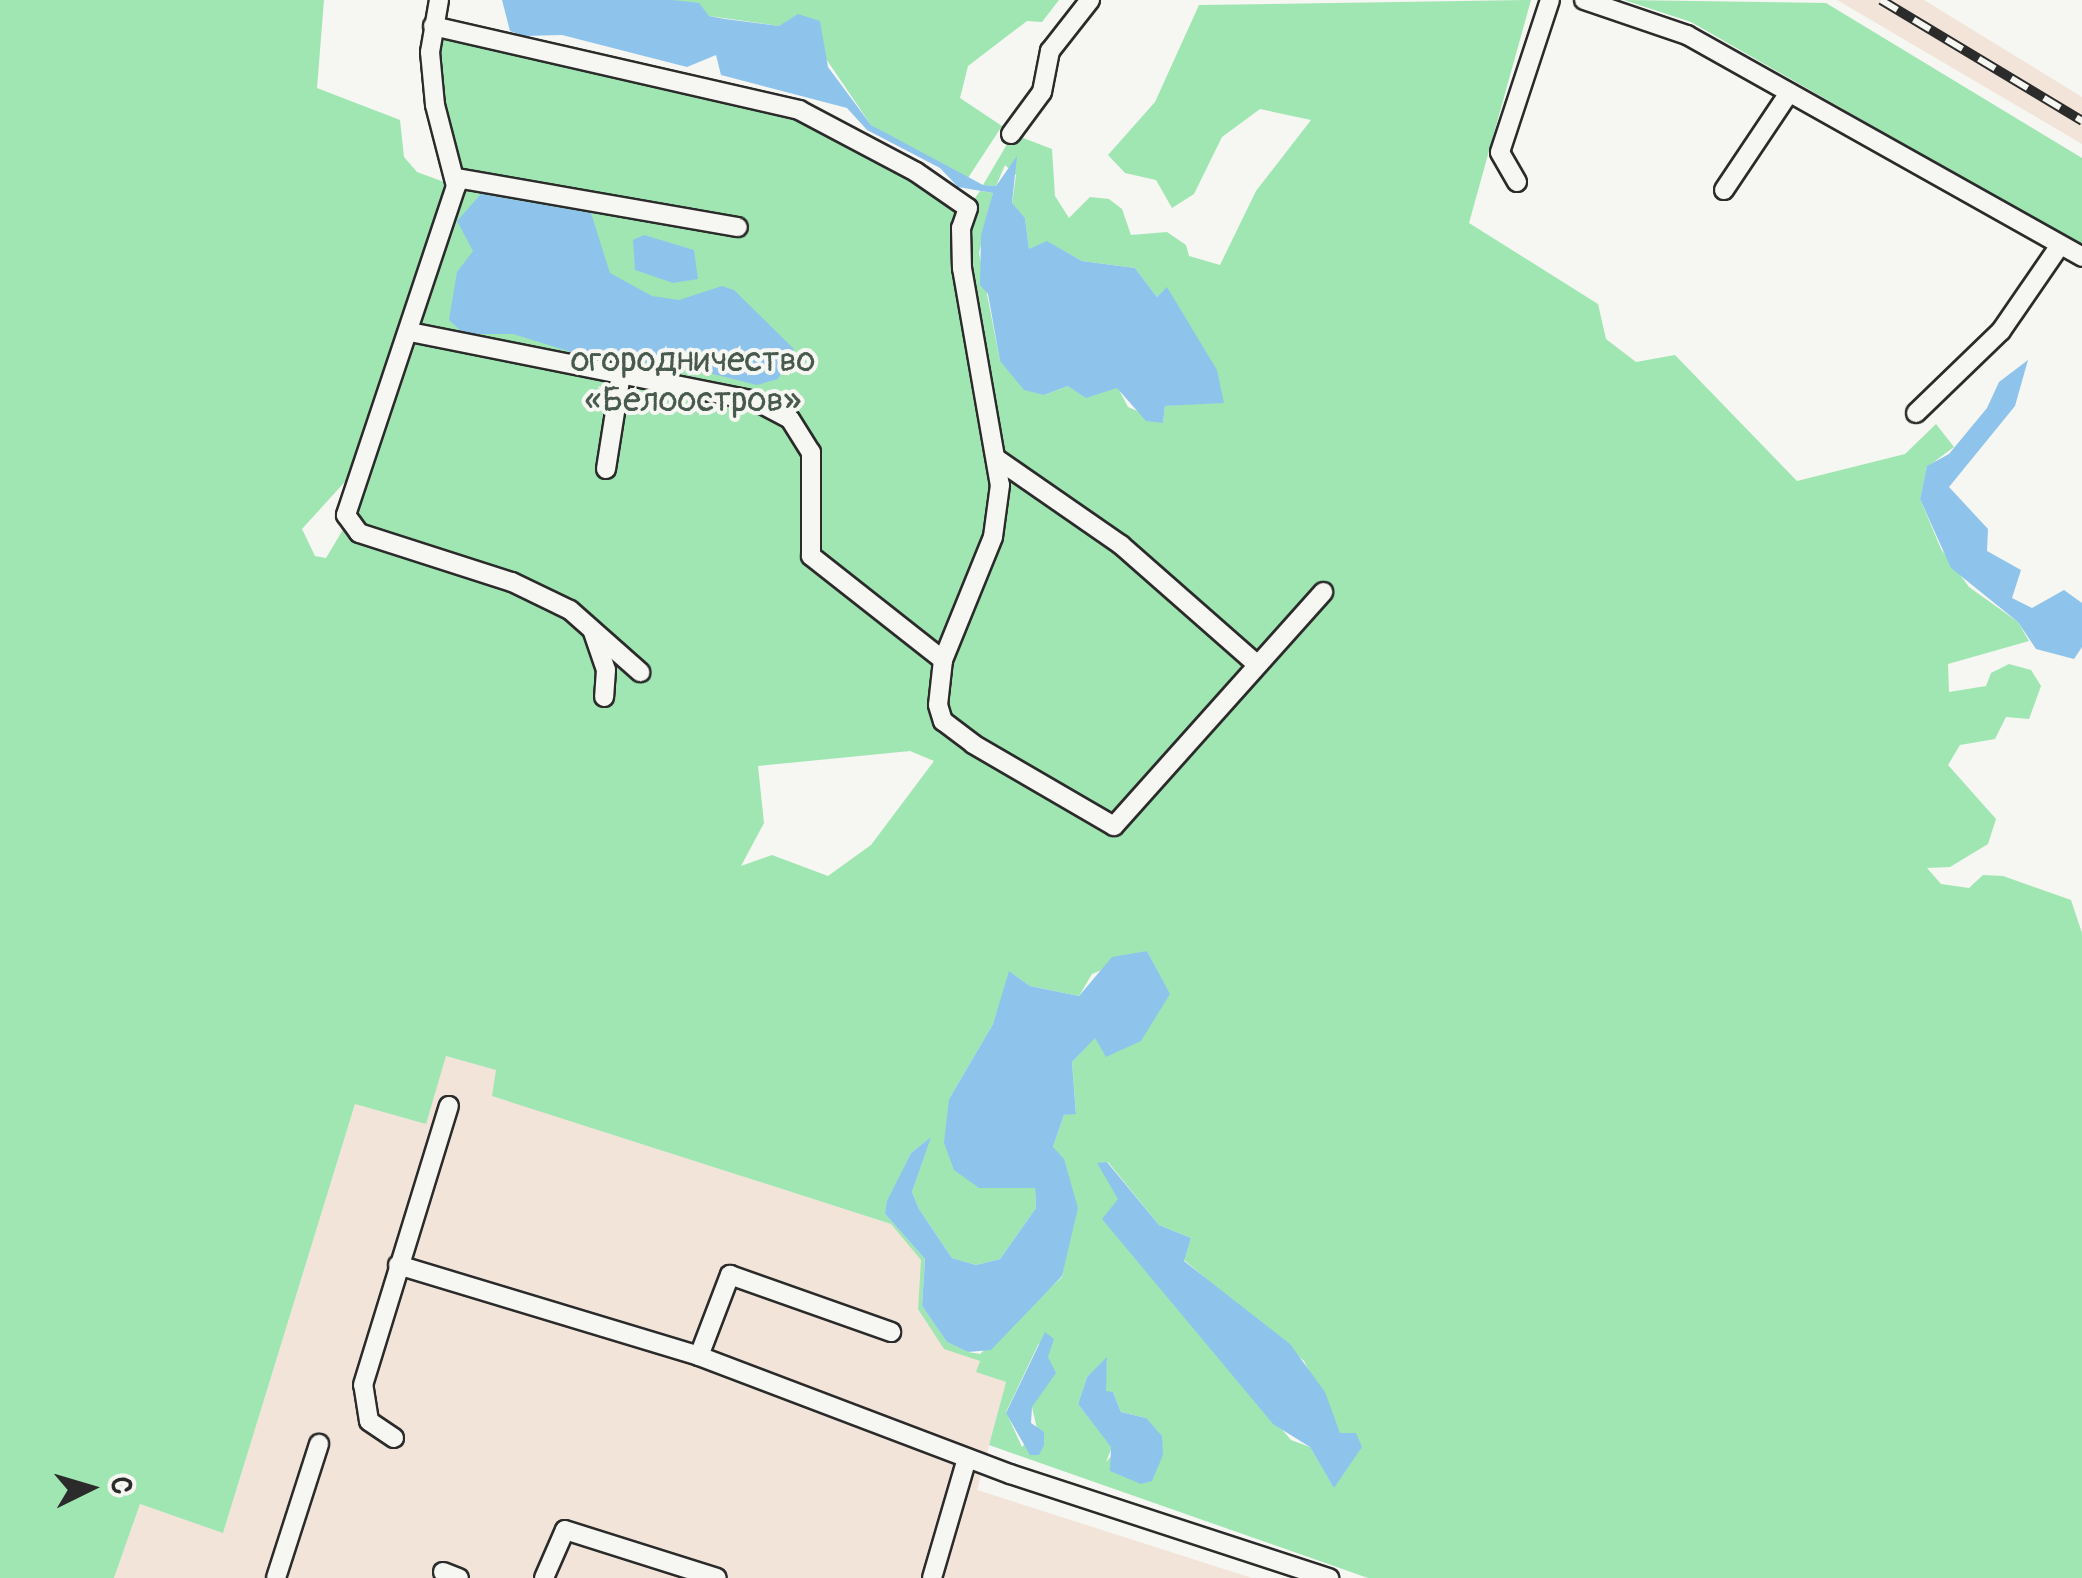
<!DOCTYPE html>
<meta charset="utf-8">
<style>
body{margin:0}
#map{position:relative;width:2082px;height:1578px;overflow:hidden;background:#f6f6f2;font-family:Pangolin,sans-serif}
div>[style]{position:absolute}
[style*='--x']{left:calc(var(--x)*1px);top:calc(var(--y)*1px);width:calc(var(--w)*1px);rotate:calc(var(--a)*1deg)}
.built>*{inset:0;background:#f3e4d9}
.green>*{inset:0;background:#a0e6b3}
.water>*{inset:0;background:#8ec4ec}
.roads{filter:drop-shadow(2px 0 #2b2b2b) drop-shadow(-2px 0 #2b2b2b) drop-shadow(0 2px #2b2b2b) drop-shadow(0 -2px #2b2b2b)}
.minor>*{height:18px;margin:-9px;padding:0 9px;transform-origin:9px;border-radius:9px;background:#f6f6f2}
.rail>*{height:10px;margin-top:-5px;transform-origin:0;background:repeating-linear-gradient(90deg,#f6f6f2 0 19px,#2b2b2b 0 38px);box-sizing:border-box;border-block:2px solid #2b2b2b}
span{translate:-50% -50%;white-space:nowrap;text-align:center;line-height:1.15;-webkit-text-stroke:8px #f6f6f2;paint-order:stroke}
.park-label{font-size:35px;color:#485a4d}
.north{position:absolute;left:40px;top:1438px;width:100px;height:100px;-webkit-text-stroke:8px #f6f6f2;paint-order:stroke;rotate:85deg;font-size:28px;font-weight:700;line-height:40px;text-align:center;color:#2b2b2b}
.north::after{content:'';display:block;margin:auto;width:35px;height:45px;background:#2b2b2b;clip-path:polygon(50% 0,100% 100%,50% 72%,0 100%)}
</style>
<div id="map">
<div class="built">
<i style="clip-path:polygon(1837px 0,1924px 0,2082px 97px,2082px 144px)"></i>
<i style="clip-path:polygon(446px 1056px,497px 1070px,493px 1096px,891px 1224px,922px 1260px,918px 1309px,980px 1362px,977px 1372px,1006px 1382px,977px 1490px,1252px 1578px,114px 1578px,140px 1504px,223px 1532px,355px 1104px)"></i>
</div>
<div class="green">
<i style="clip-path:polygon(evenodd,0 0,324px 0,317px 88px,400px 120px,404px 157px,417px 172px,455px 186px,439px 124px,435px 26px,799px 110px,970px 205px,980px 191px,993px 193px,979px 253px,1000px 361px,1044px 395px,1068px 386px,1118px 388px,1128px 407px,1163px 422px,1165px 406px,1189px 404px,1216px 370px,1167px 288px,1157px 297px,1135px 268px,1082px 261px,1048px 242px,1029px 250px,1025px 218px,1012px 204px,1016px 175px,1005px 165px,996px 186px,983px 185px,1013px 134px,1052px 149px,1055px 196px,1069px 218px,1090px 197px,1109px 199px,1122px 209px,1131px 235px,1167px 232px,1186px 245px,1189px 256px,1220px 265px,1256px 191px,1311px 120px,1260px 109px,1222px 137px,1194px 194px,1172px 208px,1156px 180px,1125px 173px,1108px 155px,1155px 102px,1199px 5px,1531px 0,1469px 223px,1598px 304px,1606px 339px,1636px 362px,1675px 355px,1797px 481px,1905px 454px,1936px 424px,1954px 447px,1927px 467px,1920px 499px,1941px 549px,1969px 587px,2018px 622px,2029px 641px,1948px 664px,1949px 692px,1986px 686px,1991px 673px,2009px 664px,2031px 670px,2041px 686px,2029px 719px,2006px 717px,1995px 739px,1960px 745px,1948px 765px,1996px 819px,1988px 844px,1950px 867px,1927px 868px,1941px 884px,1969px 888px,1983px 875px,2003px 876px,2071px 900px,2082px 933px,2082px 1578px,1368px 1578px,989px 1445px,1006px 1382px,976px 1372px,980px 1361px,944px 1349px,918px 1309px,921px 1260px,891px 1224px,492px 1096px,496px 1070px,446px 1056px,426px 1124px,355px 1104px,223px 1533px,140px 1504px,114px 1578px,0 1578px,0 0,352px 474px,357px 535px,344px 528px,326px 558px,315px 556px,302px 529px,352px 474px,0 0,910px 751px,934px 761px,871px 845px,828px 876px,772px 855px,741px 866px,764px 823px,758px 766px,910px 751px,0 0,1147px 951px,1169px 994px,1095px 1037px,1072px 1062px,1076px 1113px,1064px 1115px,1053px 1147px,1066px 1251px,1062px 1277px,980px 1354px,968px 1352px,947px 1342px,922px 1306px,925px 1259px,885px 1214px,897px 1182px,911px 1153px,930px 1138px,912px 1192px,919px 1209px,952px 1258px,976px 1265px,1000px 1259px,1036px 1208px,1035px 1187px,949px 1099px,993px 1024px,1010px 972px,1030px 986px,1079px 996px,1092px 974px,1147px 951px,0 0,1108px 1162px,1159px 1225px,1191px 1238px,1184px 1260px,1304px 1361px,1340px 1433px,1334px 1487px,1310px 1447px,1291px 1440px,1103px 1219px,1119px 1199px,1098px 1164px,1108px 1162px,0 0,1039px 1343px,1047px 1357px,1032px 1407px,1037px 1429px,1022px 1447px,1006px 1412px,1039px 1343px,0 0,1107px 1359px,1105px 1392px,1113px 1392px,1121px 1412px,1146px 1418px,1106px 1462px,1112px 1447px,1078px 1404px,1087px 1377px,1107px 1359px)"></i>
<i style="clip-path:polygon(673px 0,1059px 0,1042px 22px,1027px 21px,968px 66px,960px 98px,1002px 126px,966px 181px,871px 125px,820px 50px,779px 26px,709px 16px)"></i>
<i style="clip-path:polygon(1624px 0,1826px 3px,2082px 158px,2082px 246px,1691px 22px)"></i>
</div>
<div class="water">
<i style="clip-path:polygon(502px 0,673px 0,699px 3px,709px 16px,725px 19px,779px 26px,798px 14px,820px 21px,828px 67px,871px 125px,983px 185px,996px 186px,1017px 156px,1012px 203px,1025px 218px,1029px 249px,1047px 241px,1082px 261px,1135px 268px,1157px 297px,1167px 287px,1217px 370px,1224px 403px,1165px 406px,1163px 423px,1146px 421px,1117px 388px,1086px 398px,1068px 386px,1044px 395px,1024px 390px,1000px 361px,988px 294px,980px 285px,981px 235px,993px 193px,958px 187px,940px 168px,867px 130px,847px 108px,721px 75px,716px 55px,687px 67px,562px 35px,524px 36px,510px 31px)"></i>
<i style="clip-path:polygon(481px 194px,591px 213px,610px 273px,652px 296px,679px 300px,722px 286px,734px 290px,794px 349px,778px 379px,757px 385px,665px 362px,610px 364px,513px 334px,464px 334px,449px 320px,457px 272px,473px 251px,457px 221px)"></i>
<i style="clip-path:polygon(644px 235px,694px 250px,698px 279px,673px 283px,635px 270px,633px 240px)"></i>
<i style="clip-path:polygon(2028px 360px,2015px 406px,1949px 487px,1988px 529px,1987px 551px,2021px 570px,2012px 598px,2032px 608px,2064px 590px,2082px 603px,2082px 647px,2074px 659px,2036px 649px,2018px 622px,1951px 568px,1920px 499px,1927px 466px,1949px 454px,1987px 408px,1999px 382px)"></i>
<i style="clip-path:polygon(1147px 951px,1170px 994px,1141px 1041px,1106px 1057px,1095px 1038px,1072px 1062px,1076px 1114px,1064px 1115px,1053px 1147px,1064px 1159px,1078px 1208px,1062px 1276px,991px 1350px,968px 1352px,947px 1342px,922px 1306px,925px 1259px,885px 1214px,887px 1201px,911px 1153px,931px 1137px,912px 1192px,919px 1209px,952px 1258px,976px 1265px,1000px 1259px,1036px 1208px,1035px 1188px,979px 1188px,954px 1170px,944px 1143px,949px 1099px,993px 1024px,1009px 971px,1030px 986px,1079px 996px,1112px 957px)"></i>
<i style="clip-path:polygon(1107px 1162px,1159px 1225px,1191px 1238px,1184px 1261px,1290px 1344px,1325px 1392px,1340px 1433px,1356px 1433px,1362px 1447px,1334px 1488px,1310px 1447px,1273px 1424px,1102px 1219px,1118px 1199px,1097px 1163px)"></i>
<i style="clip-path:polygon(1045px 1332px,1054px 1339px,1048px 1357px,1056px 1373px,1032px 1407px,1031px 1423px,1044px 1432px,1044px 1445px,1039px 1455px,1030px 1455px,1006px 1413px)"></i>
<i style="clip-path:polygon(1107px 1357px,1106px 1391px,1113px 1392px,1121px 1412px,1146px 1418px,1162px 1436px,1163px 1455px,1152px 1481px,1141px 1484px,1110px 1471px,1111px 1447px,1078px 1404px,1087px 1377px)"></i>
</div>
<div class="roads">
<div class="minor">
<i style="--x:439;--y:0;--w:53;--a:99.8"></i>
<i style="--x:430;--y:52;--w:53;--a:84.6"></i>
<i style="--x:435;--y:105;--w:84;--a:75.5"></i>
<i style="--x:456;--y:186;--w:347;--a:108.5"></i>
<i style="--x:346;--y:515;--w:22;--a:54"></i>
<i style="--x:359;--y:533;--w:161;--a:17.8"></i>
<i style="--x:512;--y:582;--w:64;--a:25.8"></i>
<i style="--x:570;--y:610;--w:94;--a:41.5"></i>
<i style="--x:1584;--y:0;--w:109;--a:18.8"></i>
<i style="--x:1687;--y:35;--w:453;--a:29.3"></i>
<i style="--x:433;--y:26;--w:376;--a:12.9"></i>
<i style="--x:799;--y:110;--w:132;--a:27.9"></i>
<i style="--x:916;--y:172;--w:63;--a:34.7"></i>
<i style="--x:968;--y:208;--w:21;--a:109"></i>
<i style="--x:961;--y:228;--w:40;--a:88.6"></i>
<i style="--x:962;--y:268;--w:220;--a:80.1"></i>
<i style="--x:1000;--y:485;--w:52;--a:97.7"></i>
<i style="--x:993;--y:537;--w:133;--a:112.1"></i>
<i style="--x:943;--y:660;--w:45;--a:96.3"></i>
<i style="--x:938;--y:705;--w:17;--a:73"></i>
<i style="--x:943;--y:721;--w:38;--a:37"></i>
<i style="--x:973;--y:744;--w:163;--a:30.2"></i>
<i style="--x:1114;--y:826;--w:314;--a:-48.2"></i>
<i style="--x:1011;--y:134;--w:52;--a:-53.6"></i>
<i style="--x:1042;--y:92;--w:42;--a:-79"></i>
<i style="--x:1050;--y:51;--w:65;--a:-51.9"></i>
<i style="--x:456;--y:178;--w:286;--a:9.9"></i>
<i style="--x:1517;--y:182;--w:34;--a:-120"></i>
<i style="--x:1500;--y:152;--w:160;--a:-71.8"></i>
<i style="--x:1724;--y:190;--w:117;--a:-56.2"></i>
<i style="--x:410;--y:332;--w:353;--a:11.3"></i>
<i style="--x:756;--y:401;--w:38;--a:28"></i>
<i style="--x:790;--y:419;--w:39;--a:58"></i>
<i style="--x:811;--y:452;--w:104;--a:90"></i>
<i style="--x:811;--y:556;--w:168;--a:38.2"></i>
<i style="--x:1916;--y:413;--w:118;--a:-44"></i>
<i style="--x:2001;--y:331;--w:104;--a:-55.5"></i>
<i style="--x:997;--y:459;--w:151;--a:34.7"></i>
<i style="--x:1121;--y:545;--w:177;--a:41.3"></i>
<i style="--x:606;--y:469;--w:96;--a:-81"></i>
<i style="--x:593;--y:632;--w:40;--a:71.1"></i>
<i style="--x:606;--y:670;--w:27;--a:94"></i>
<i style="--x:398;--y:1265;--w:314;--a:16.8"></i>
<i style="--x:699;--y:1356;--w:333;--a:20.8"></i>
<i style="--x:1010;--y:1474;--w:336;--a:18.1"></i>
<i style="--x:699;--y:1356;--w:87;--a:-69.1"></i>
<i style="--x:730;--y:1275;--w:171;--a:19.5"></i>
<i style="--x:394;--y:1438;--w:30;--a:-146"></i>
<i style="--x:369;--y:1421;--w:36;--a:-99"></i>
<i style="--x:363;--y:1385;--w:292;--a:-72.9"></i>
<i style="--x:443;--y:1572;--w:17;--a:21"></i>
<i style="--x:276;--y:1578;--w:141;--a:-72.2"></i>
<i style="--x:544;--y:1578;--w:52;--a:-66.4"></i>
<i style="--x:565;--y:1530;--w:159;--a:17.5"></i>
<i style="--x:932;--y:1578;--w:125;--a:-73.7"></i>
</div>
</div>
<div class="rail">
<i style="--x:1881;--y:0;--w:235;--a:31"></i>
</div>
<div class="park-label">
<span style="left:693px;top:380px">огородничество<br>«Белоостров»</span>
</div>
<div class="north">С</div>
</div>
